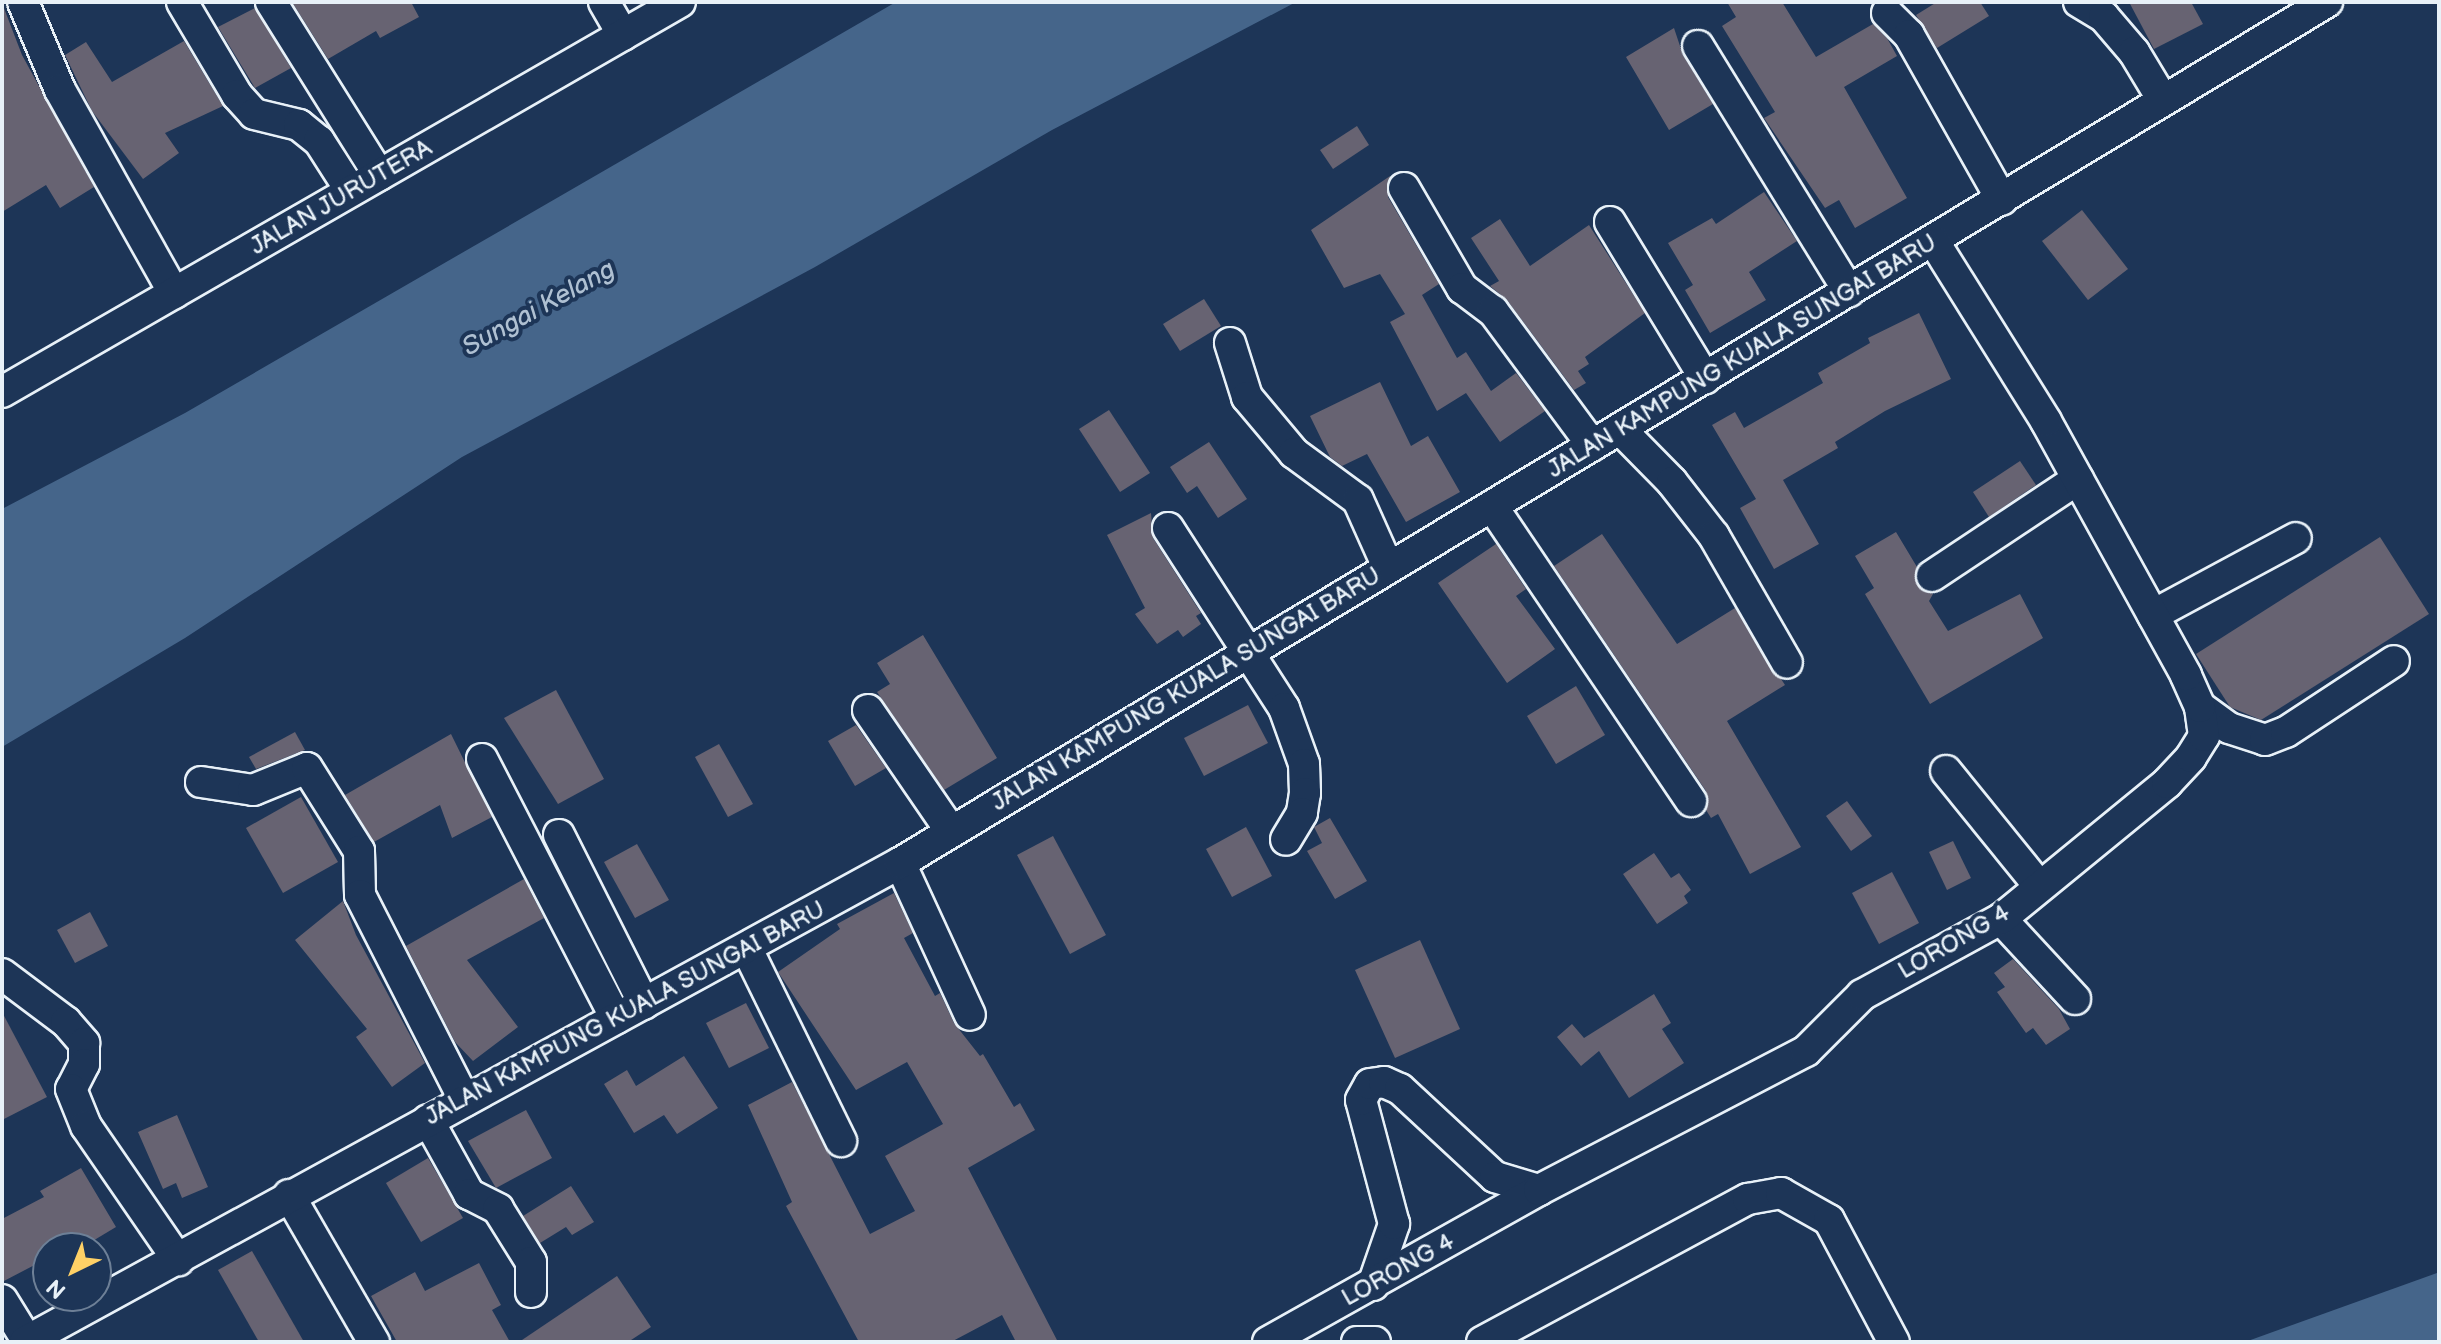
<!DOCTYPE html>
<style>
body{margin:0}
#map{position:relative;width:2441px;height:1344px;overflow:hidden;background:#1d3557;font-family:"Balsamiq Sans",sans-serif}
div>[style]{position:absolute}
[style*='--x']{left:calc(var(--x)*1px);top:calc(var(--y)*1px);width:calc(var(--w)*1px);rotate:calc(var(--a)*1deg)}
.water>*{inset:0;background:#45658a}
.building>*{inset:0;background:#676372}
.roads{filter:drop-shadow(2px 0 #e8f1f8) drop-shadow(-2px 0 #e8f1f8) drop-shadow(0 2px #e8f1f8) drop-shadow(0 -2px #e8f1f8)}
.minor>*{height:30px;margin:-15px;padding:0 15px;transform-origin:15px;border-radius:15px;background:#1d3557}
span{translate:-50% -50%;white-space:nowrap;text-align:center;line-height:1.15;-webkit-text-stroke:8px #1d3557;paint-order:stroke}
.street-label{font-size:24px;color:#e8f1f8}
.water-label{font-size:26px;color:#afc0d2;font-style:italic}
.frame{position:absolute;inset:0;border:4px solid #e8f1f8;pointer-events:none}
.north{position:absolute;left:32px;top:1232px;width:80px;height:80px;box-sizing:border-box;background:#1d3557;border:2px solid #6e8097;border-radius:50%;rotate:223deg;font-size:22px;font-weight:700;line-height:32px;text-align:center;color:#e8f1f8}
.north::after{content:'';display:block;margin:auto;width:28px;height:36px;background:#ffd166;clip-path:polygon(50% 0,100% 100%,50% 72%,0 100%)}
</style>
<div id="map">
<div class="water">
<i style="clip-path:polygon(896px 2px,1296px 2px,1052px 130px,815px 267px,462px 457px,185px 638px,2px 747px,2px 509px,185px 413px)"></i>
<i style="clip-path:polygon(2437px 1273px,2439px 1342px,2245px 1342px)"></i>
</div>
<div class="building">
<i style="clip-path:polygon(292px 2px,411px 2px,419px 17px,380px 38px,376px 31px,328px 59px)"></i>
<i style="clip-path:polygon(1727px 2px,1782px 2px,1816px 57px,1873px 24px,1887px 38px,1897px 56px,1844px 87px,1907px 198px,1855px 228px,1839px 200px,1825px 208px,1764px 118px,1775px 112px,1722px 26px,1736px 17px)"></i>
<i style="clip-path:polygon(1937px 2px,1980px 2px,1989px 16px,1937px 48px,1916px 15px)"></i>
<i style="clip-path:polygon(2129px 2px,2191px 2px,2203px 24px,2154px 49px)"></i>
<i style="clip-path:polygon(2px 3px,22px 55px,94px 187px,60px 208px,46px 185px,2px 212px)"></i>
<i style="clip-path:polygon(255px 8px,291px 68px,255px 88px,218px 27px)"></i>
<i style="clip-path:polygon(1674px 28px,1683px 55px,1713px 104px,1669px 130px,1626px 57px)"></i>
<i style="clip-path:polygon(184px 41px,223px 106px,165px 133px,179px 153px,143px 179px,92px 111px,65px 55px,86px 42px,112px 82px)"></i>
<i style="clip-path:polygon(1357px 126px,1369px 145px,1333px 169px,1320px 150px)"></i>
<i style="clip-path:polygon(1390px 176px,1388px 197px,1439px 284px,1422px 295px,1457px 358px,1466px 352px,1491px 391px,1516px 373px,1545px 411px,1500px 442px,1466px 393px,1437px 411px,1390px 322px,1405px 314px,1380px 274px,1344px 288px,1311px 230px)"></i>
<i style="clip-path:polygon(1764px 192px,1797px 241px,1749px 272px,1766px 300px,1710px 333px,1685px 290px,1693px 285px,1668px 243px,1712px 218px,1716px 224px)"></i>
<i style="clip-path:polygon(2082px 210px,2128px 269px,2088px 300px,2042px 241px)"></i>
<i style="clip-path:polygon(1500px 219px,1530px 266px,1589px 225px,1645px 313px,1585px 357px,1589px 364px,1578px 371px,1586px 383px,1574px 390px,1507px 300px,1490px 286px,1499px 281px,1471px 238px)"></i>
<i style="clip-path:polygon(1204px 299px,1221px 326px,1180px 351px,1163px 324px)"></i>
<i style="clip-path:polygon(1919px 313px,1951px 379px,1885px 411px,1835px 442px,1838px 448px,1783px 480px,1819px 544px,1774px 569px,1740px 508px,1756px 499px,1712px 425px,1735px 412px,1744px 428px,1823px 383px,1818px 373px,1870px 343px,1868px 338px)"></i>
<i style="clip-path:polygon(1380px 382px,1411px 446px,1428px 436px,1460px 492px,1406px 522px,1367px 454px,1342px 466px,1330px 457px,1310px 416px)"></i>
<i style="clip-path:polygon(1109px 410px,1150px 473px,1120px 492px,1079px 429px)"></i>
<i style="clip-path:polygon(1209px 442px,1247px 499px,1218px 518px,1197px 486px,1187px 493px,1170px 467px)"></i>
<i style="clip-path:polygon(2020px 461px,2036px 485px,1989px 517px,1973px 492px)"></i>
<i style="clip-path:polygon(1151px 513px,1153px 538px,1201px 613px,1196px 616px,1201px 624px,1183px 637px,1178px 630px,1157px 644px,1135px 614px,1145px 608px,1107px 535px)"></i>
<i style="clip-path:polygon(1896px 532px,1917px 567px,1917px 585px,1933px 594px,1929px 601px,1948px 631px,2020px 594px,2043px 638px,1930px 704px,1865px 594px,1874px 588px,1855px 556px)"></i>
<i style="clip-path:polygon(1602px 534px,1677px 644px,1735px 608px,1785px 685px,1727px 721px,1801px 847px,1750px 874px,1718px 814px,1711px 818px,1706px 810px,1706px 791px,1554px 566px)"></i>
<i style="clip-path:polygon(2380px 537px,2429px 614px,2261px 720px,2230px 707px,2196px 654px)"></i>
<i style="clip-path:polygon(1496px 544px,1526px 589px,1516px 596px,1555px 649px,1507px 683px,1438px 583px)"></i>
<i style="clip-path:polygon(923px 635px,997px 758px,944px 790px,877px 692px,890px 684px,877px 663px)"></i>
<i style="clip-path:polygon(1576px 686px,1605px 735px,1556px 764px,1527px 716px)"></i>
<i style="clip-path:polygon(556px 690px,604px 779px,558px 804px,504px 718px)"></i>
<i style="clip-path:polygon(1248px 705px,1268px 743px,1204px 776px,1184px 738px)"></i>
<i style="clip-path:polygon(856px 725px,886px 768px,855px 786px,828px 741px)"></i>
<i style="clip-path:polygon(295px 732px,305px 750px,256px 769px,249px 757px)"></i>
<i style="clip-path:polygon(451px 734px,492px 817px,452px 838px,440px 805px,374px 842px,345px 795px)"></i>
<i style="clip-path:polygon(719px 744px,753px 804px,728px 817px,695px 757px)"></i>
<i style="clip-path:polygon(301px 797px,338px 862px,283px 893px,246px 828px)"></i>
<i style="clip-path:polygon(1847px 801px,1872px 836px,1851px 851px,1826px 816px)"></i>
<i style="clip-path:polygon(1330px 818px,1367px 881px,1335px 899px,1307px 851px,1322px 843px,1314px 827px)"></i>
<i style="clip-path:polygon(1246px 827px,1272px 876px,1232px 897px,1206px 849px)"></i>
<i style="clip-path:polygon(1053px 836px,1106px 935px,1070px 954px,1017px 855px)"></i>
<i style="clip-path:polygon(1953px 841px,1971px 878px,1947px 890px,1929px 852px)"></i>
<i style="clip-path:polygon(637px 844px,669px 900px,635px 918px,604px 862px)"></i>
<i style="clip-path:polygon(1654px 853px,1671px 878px,1679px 873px,1691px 890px,1684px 896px,1688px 903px,1657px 924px,1623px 874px)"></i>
<i style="clip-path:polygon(1892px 872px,1919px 923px,1879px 944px,1852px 893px)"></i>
<i style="clip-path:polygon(524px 879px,544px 918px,467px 960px,518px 1027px,473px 1061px,455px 1042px,406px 946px)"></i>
<i style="clip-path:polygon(894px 893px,913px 933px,904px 938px,935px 996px,940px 993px,954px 1023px,980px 1056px,983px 1054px,1014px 1107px,1020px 1103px,1035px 1130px,968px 1168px,1058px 1342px,1016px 1342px,1002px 1315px,951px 1342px,859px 1342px,786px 1206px,792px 1202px,748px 1105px,792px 1082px,870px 1234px,915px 1211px,885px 1156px,943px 1124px,907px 1062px,856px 1090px,778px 972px,840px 929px,837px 924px)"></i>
<i style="clip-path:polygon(343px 901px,356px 935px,425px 1063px,392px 1087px,356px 1037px,367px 1029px,295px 940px)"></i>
<i style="clip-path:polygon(90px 912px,108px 946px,75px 963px,57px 930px)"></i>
<i style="clip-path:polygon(1420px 940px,1460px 1029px,1395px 1058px,1355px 970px)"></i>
<i style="clip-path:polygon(2013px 959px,2059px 1009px,2070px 1029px,2046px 1045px,2033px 1028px,2026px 1033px,1997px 992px,2005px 987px,1994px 973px)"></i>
<i style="clip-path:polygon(1654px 994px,1671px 1023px,1662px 1029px,1684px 1063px,1629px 1098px,1599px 1051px,1581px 1066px,1557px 1037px,1572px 1024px,1584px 1038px)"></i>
<i style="clip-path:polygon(746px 1003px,769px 1048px,729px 1068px,706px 1023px)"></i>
<i style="clip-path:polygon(2px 1012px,47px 1097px,2px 1120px)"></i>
<i style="clip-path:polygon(684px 1056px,718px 1108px,677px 1134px,664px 1115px,634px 1133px,604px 1084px,627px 1070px,636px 1086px)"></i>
<i style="clip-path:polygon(526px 1110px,552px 1158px,496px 1188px,468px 1141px)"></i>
<i style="clip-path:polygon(177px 1115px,208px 1187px,182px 1198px,176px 1183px,163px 1189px,138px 1132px)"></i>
<i style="clip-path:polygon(428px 1158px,463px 1218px,421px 1242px,386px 1183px)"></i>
<i style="clip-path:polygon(81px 1168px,116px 1227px,81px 1248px,43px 1248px,48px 1258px,2px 1282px,2px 1219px,44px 1197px,40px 1191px)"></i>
<i style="clip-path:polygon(571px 1186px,594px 1222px,572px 1235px,566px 1227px,540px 1243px,523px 1216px)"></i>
<i style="clip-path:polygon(252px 1251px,304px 1342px,259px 1342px,218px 1270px)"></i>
<i style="clip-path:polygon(479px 1263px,501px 1305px,492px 1310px,510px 1342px,397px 1342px,371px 1296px,415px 1272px,425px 1291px)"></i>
<i style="clip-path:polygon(617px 1276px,651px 1327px,628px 1342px,519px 1342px)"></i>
</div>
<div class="roads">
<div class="minor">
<i style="--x:23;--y:2;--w:95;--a:67.2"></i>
<i style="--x:60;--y:90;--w:233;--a:60.7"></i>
<i style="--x:182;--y:2;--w:108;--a:59.4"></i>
<i style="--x:237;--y:95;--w:25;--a:48"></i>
<i style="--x:254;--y:114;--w:46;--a:13.7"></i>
<i style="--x:299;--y:125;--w:26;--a:39"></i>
<i style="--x:319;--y:141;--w:59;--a:57.4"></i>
<i style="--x:271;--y:2;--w:204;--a:58"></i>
<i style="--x:604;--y:2;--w:38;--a:60"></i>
<i style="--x:2079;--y:2;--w:29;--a:31"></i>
<i style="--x:2104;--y:17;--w:46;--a:49.4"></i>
<i style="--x:2134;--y:52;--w:56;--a:58.9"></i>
<i style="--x:1887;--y:13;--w:31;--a:45"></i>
<i style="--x:1909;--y:35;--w:189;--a:60.6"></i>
<i style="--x:1698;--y:46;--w:288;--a:58.4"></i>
<i style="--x:1404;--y:188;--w:116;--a:59.9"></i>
<i style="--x:1462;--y:288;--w:39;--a:37"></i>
<i style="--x:1493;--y:311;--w:167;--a:53.5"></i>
<i style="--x:1610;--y:222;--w:183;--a:58.7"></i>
<i style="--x:1230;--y:343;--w:57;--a:72.5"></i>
<i style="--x:1247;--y:397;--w:73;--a:50"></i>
<i style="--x:1294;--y:453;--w:79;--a:36.3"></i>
<i style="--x:1358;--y:500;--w:73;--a:65.9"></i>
<i style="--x:2;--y:392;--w:782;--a:-29.91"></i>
<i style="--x:1620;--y:429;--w:74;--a:45.5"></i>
<i style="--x:1672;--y:482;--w:68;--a:52.1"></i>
<i style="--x:1714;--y:536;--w:146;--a:60.1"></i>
<i style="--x:1492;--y:506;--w:356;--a:56"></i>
<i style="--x:1168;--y:528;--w:214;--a:57.2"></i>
<i style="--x:1284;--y:708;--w:59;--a:70.3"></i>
<i style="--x:1304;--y:764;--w:29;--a:88"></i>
<i style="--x:1305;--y:793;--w:20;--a:99"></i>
<i style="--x:1302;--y:813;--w:31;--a:121"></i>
<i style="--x:1932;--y:576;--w:175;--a:-33.6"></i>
<i style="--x:2153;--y:615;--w:162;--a:-28.3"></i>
<i style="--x:2200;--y:707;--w:36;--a:36"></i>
<i style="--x:2229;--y:728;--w:38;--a:18"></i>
<i style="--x:2265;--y:740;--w:22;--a:-21"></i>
<i style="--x:2286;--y:732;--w:129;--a:-33.3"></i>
<i style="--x:868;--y:710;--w:147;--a:55.6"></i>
<i style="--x:482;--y:759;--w:292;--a:62.7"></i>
<i style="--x:1946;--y:771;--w:148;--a:51"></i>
<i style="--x:201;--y:782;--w:53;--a:8.7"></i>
<i style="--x:253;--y:790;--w:58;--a:-22.2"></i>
<i style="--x:307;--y:768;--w:98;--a:57.9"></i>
<i style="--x:359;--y:851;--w:44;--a:88.7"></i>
<i style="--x:360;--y:895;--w:231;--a:63"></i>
<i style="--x:559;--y:835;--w:189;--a:63.3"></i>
<i style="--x:900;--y:863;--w:167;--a:65.3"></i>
<i style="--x:2001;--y:919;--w:109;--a:47.2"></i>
<i style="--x:747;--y:949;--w:214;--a:63.9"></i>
<i style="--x:2;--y:974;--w:80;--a:36.9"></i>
<i style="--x:66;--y:1022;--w:28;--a:49"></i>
<i style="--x:84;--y:1043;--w:21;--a:90"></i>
<i style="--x:84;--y:1064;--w:28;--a:117"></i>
<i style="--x:71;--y:1089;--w:40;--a:68"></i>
<i style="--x:86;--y:1126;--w:163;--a:55.5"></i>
<i style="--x:428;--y:1120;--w:85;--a:61"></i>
<i style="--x:469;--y:1194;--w:33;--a:27"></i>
<i style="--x:498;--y:1209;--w:62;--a:58.1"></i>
<i style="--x:531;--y:1262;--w:30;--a:90"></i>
<i style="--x:289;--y:1195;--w:170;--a:60"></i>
<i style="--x:1373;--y:1285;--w:65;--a:-71"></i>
<i style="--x:1394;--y:1224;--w:128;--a:-104.9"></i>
<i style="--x:1361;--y:1100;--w:18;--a:-61"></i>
<i style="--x:1370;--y:1084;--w:14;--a:-8"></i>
<i style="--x:1384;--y:1082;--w:17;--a:24"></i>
<i style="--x:1400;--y:1089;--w:129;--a:42.8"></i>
<i style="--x:1495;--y:1177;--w:46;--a:16.5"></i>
<i style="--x:2;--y:1300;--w:49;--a:58.2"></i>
<i style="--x:25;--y:1342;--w:998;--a:-28.7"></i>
<i style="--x:900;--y:863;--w:1667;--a:-31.11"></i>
<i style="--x:1268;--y:1342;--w:311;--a:-29.3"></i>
<i style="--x:1539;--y:1190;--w:301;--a:-27.5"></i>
<i style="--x:1806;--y:1051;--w:79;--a:-45"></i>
<i style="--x:1862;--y:995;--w:158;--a:-28.7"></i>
<i style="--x:2001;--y:919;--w:215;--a:-39.3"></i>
<i style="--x:2167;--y:783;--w:35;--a:-47"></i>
<i style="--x:2191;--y:757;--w:25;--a:-58"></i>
<i style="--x:2204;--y:736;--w:29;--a:-98"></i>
<i style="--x:2200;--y:707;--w:35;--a:-114"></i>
<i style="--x:2186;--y:675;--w:290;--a:-118.9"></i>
<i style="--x:2046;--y:421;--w:211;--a:-122"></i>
<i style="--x:1357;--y:1342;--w:18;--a:0"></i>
<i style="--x:1482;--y:1342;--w:302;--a:-28.3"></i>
<i style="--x:1748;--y:1199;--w:34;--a:-10"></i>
<i style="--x:1781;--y:1193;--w:55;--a:29.4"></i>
<i style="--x:1829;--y:1220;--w:138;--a:62"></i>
</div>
</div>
<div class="street-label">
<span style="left:341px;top:197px;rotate:-30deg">JALAN JURUTERA</span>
<span style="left:1742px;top:356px;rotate:-31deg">JALAN KAMPUNG KUALA SUNGAI BARU</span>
<span style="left:1186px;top:689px;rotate:-31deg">JALAN KAMPUNG KUALA SUNGAI BARU</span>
<span style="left:1954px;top:942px;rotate:-30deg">LORONG 4</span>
<span style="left:625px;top:1013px;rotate:-28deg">JALAN KAMPUNG KUALA SUNGAI BARU</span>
<span style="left:1398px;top:1270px;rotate:-29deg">LORONG 4</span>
</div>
<div class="water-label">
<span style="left:539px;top:309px;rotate:-29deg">Sungai Kelang</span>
</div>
<div class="frame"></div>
<div class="north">N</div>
</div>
